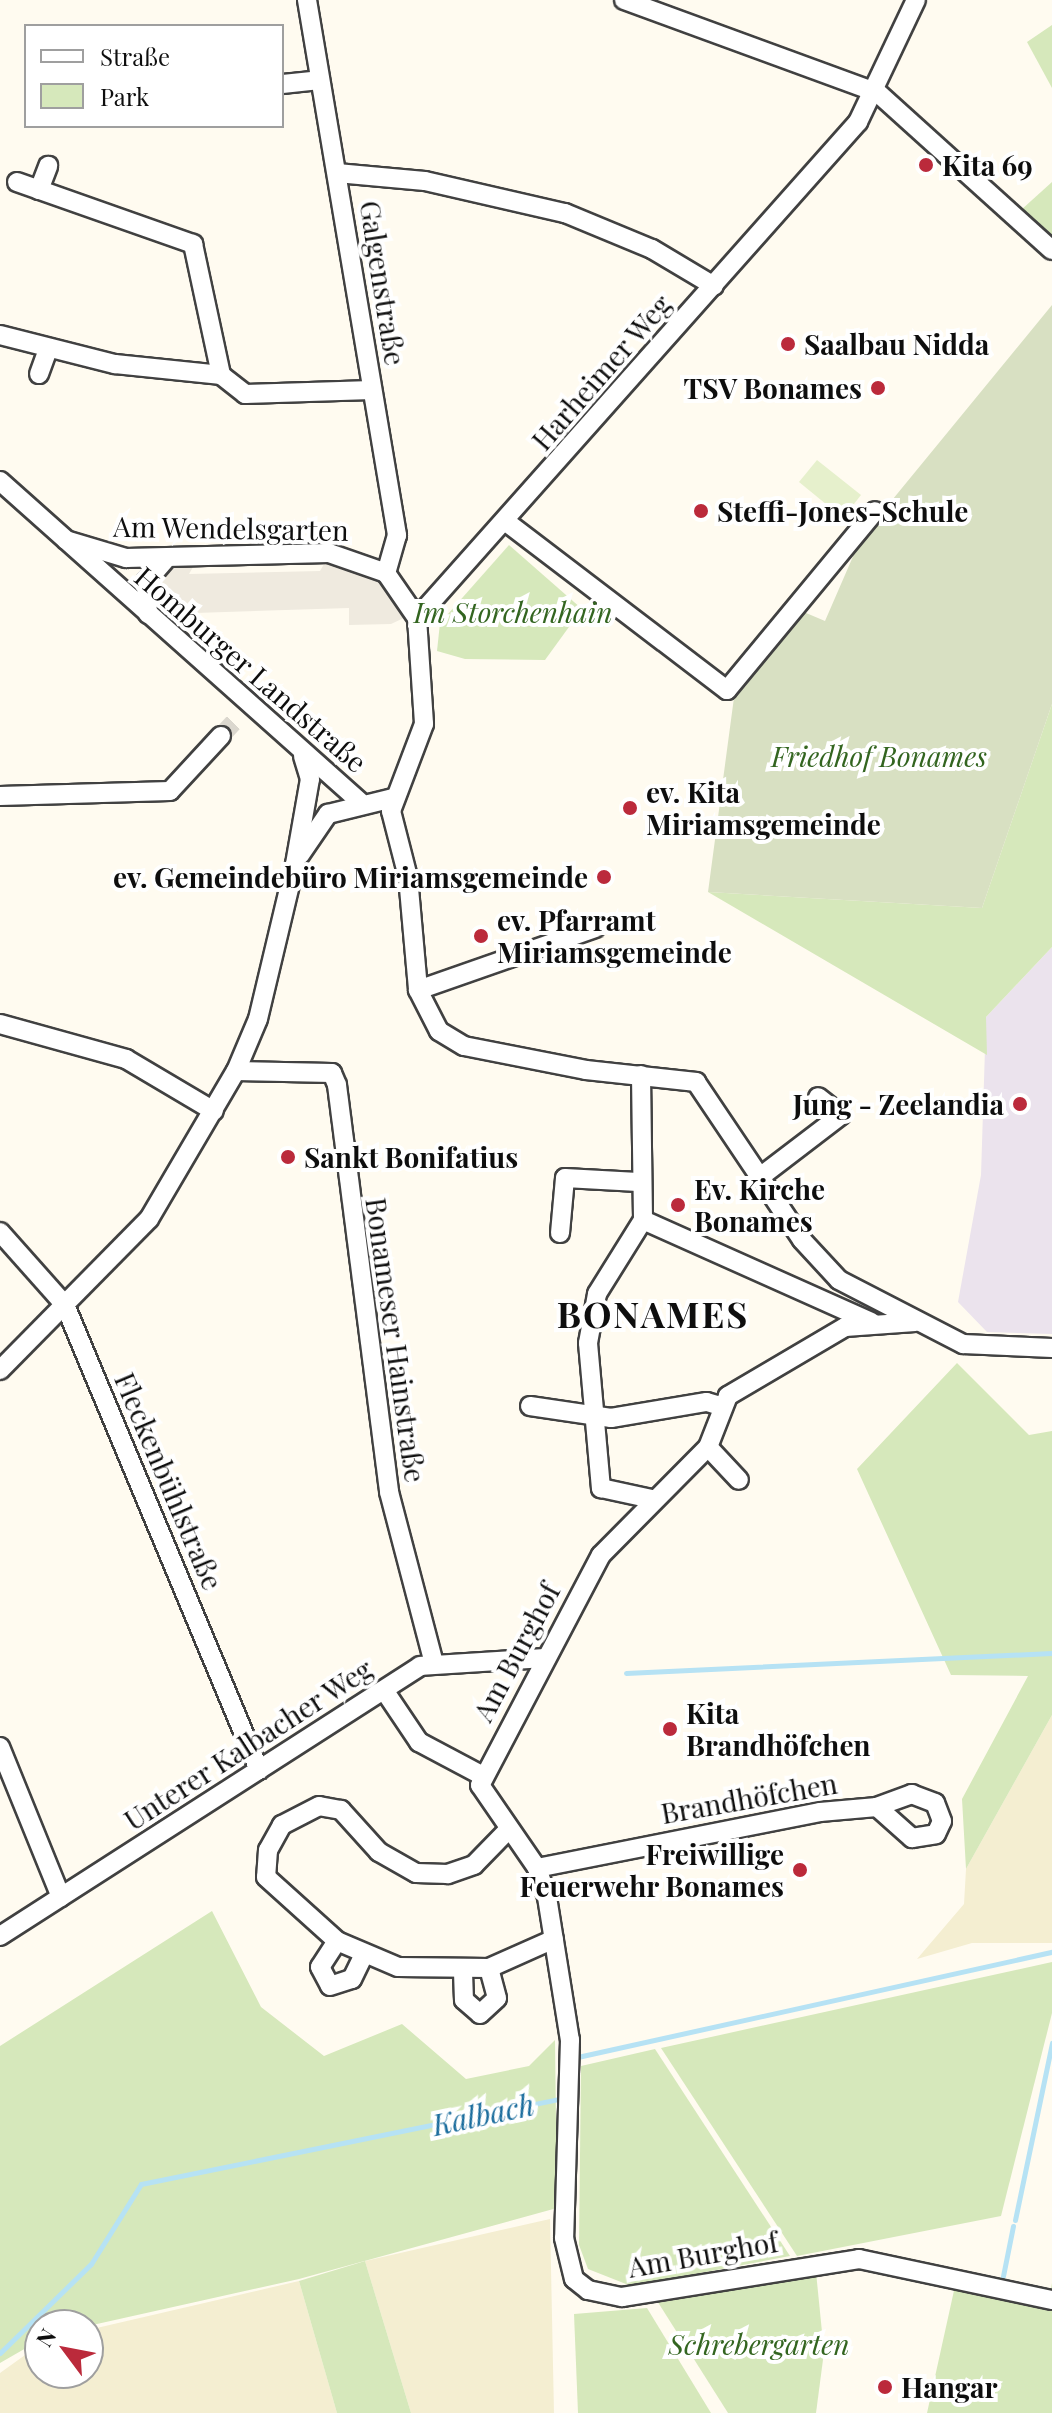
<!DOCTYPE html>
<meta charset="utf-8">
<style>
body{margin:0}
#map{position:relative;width:1052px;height:2413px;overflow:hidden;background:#fffbf0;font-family:"Playfair Display",serif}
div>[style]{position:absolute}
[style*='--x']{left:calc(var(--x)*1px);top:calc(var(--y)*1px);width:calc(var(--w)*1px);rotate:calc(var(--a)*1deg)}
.industrial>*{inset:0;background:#ebe3ed}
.farmland>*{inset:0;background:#f4eed1}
.green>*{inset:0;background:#d6e8bb}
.cemetery>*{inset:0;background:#d8e0c2}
.pitch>*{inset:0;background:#e6f0cc}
.plaza>*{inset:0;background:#efeadf}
.stream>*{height:5px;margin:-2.5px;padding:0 2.5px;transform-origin:2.5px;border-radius:2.5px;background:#b6e2f4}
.minor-tunnel>*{height:18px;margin-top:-9px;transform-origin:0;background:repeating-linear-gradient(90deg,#dbd7ce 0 18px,transparent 0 27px)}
.roads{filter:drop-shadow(2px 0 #414141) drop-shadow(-2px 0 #414141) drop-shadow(0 2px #414141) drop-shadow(0 -2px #414141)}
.minor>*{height:18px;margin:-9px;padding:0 9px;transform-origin:9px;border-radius:9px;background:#fff}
.dots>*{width:22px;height:22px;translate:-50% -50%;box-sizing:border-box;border:4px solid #fff;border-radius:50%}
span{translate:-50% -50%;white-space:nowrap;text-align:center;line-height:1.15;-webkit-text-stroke:8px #fff;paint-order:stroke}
.poi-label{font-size:28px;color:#0e0e0e;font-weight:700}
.left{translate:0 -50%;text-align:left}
.right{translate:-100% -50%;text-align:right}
.street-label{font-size:28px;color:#0e0e0e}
.park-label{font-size:28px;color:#336520;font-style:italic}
.water-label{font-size:30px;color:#1b6d9d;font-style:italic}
.district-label{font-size:36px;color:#0e0e0e;font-weight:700;letter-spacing:2px}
.legend{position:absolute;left:24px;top:24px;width:260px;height:104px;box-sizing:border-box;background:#fff;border:2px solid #9f9f9f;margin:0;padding:10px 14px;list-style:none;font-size:24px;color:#0e0e0e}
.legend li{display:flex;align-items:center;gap:16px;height:40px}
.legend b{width:40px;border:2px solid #9f9f9f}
.north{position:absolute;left:24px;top:2309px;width:80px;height:80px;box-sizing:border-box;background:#fff;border:2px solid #9f9f9f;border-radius:50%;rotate:302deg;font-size:22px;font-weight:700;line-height:32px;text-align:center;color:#0e0e0e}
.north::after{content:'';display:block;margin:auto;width:28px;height:36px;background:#bb2a3b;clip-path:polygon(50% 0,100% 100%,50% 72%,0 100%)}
</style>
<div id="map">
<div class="industrial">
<i style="clip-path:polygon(1052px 947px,1052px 1334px,987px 1332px,958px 1302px,981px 1175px,986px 1017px)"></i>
</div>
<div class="farmland">
<i style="clip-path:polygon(1052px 1715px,1052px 1943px,972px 1943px,917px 1959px,964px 1904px,966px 1869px)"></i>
<i style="clip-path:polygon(550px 2219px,554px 2413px,411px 2413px,365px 2261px)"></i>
<i style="clip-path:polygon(299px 2281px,337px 2413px,0 2413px,0 2373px,39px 2345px,40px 2373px,88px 2373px,88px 2330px)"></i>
</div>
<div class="green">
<i style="clip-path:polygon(1052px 25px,1052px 88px,1027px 42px)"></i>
<i style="clip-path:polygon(1052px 182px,1052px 240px,1021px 210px)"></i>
<i style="clip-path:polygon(509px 545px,582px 609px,545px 660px,465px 659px,437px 651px,440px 623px)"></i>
<i style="clip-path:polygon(1052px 704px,1052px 947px,986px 1017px,987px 1055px,708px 892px,982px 908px)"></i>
<i style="clip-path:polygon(957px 1363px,1029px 1435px,1052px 1431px,1052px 1715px,966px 1869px,962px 1799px,1028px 1676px,951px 1675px,857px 1469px)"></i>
<i style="clip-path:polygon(212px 1911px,261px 2007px,324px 2056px,402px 2024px,466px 2079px,529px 2066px,555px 2040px,557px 2208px,299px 2279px,88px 2326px,40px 2325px,40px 2340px,0 2363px,0 2046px)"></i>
<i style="clip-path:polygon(1052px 1962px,1052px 2013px,1001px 2216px,797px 2256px,661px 2048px)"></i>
<i style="clip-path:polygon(655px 2049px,790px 2256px,631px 2286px,588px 2269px,579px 2245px,581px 2066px)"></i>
<i style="clip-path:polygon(365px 2261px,411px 2413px,337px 2413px,299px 2281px)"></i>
<i style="clip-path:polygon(816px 2272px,824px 2352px,816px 2413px,728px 2413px,654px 2296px)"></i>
<i style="clip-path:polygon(1052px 2283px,1052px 2413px,927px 2413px,955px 2286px,1048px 2307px)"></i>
<i style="clip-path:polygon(647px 2308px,711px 2413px,578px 2413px,574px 2314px)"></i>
</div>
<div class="cemetery">
<i style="clip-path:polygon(1052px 305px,1052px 704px,982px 908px,708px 892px,735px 690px,745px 687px,799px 610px,825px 621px,861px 538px)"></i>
</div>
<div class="pitch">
<i style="clip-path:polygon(817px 460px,861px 495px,843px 518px,799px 482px)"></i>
</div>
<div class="plaza">
<i style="clip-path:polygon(327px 559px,378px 575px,408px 616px,391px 624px,349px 625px,349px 608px,195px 613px,183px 624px,159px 615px,152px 601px,163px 569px,176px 564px,196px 562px,189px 574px,320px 571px)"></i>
</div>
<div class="stream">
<i style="--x:626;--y:1673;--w:426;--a:-2.7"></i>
<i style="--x:573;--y:2058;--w:491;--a:-12.5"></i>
<i style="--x:1015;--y:2220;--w:181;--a:-78.2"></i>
<i style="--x:1003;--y:2276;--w:51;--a:-78.7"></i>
<i style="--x:0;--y:2353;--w:127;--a:-44.4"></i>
<i style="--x:91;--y:2264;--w:94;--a:-58"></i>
<i style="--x:141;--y:2184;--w:427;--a:-11.5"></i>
<i style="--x:559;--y:2099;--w:39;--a:-83"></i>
</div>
<div class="minor-tunnel">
<i style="--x:221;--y:736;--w:26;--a:-47"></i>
</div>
<div class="roads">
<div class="minor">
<i style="--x:307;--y:0;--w:543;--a:80.45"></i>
<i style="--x:397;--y:535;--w:40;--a:106"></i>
<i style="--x:624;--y:0;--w:270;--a:20.1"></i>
<i style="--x:878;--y:93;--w:234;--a:42.1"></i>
<i style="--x:282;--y:84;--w:38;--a:-6"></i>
<i style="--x:337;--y:173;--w:88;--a:5.2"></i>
<i style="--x:425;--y:181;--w:144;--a:12.9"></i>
<i style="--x:565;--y:213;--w:94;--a:22.5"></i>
<i style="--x:652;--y:249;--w:72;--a:30.8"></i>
<i style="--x:17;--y:182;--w:187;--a:19.4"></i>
<i style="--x:193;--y:244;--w:134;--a:77.9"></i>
<i style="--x:39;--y:190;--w:26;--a:-69"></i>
<i style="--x:0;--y:335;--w:119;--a:14.2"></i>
<i style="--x:115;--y:364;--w:107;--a:5.9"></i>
<i style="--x:221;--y:375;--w:31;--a:38"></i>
<i style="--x:245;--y:394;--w:127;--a:-1.8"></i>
<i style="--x:39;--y:374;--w:27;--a:-70"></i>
<i style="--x:0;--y:481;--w:482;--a:41.7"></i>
<i style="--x:505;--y:521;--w:279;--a:37.3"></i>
<i style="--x:727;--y:690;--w:232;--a:-50.4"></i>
<i style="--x:66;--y:540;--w:63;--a:16.7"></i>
<i style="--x:126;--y:558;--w:203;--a:-1.4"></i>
<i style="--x:329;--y:553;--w:60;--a:19.3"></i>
<i style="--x:386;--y:573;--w:55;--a:55.4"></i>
<i style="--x:417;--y:618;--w:106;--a:86.2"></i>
<i style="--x:424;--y:724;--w:93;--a:110.8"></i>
<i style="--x:391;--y:811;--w:68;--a:75.6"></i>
<i style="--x:408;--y:877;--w:113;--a:84.9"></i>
<i style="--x:418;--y:990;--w:46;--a:62.9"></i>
<i style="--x:439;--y:1031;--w:29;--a:31"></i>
<i style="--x:464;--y:1046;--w:124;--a:11.1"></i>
<i style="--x:586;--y:1070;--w:111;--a:6.2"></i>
<i style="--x:696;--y:1082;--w:190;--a:56.1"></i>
<i style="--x:802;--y:1240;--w:54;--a:47.2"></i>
<i style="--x:839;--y:1280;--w:140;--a:27.3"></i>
<i style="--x:963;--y:1344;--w:89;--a:2.6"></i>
<i style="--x:148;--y:614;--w:32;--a:-94"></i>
<i style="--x:146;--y:582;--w:32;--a:-49"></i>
<i style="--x:417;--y:618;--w:664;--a:-48.36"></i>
<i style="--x:858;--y:122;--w:135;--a:-64.6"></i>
<i style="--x:0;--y:796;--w:170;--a:-1.7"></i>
<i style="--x:170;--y:791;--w:75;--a:-47.2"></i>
<i style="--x:300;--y:855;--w:50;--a:-55.7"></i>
<i style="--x:328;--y:814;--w:67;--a:-13.8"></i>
<i style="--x:418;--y:990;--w:188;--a:-19.3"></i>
<i style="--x:0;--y:1024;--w:131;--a:15.5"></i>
<i style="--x:126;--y:1059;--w:102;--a:30.6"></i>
<i style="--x:236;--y:1071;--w:96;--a:1.2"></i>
<i style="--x:332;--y:1073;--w:13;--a:67"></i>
<i style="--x:337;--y:1085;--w:410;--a:82.7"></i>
<i style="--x:389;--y:1492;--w:174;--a:75.3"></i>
<i style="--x:641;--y:1075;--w:145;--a:89.2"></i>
<i style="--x:643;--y:1220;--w:250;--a:24.1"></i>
<i style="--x:760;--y:1177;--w:102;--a:-37.4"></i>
<i style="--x:841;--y:1115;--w:29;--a:-142"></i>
<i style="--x:643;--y:1220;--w:87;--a:121.9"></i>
<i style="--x:597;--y:1294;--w:50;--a:100.4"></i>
<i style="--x:588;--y:1343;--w:146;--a:84.9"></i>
<i style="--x:601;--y:1488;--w:52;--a:12.2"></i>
<i style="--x:0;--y:1232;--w:98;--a:48.3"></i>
<i style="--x:65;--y:1305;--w:504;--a:67.35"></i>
<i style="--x:560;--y:1233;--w:55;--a:-84.8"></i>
<i style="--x:565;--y:1178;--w:73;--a:3.1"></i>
<i style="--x:915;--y:1322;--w:70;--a:175.9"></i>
<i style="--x:845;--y:1327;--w:136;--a:149.5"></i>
<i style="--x:728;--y:1396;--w:55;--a:111.4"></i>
<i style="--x:708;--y:1447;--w:152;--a:134.7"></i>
<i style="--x:601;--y:1555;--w:260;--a:117.7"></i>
<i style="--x:480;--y:1785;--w:101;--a:55.5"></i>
<i style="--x:537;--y:1868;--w:31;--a:71"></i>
<i style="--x:547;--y:1897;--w:145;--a:80.9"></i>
<i style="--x:570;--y:2040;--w:198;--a:91.7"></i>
<i style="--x:564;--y:2238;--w:42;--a:76.3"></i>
<i style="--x:574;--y:2279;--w:18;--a:38"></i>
<i style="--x:588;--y:2290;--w:35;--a:12"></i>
<i style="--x:622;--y:2297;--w:240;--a:-9.1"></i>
<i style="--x:859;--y:2259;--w:197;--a:12"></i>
<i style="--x:0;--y:1370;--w:212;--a:-45.4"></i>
<i style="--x:149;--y:1219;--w:172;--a:-59.6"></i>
<i style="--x:236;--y:1071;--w:56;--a:-67.1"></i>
<i style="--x:258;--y:1019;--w:159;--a:-76.6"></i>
<i style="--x:295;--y:864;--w:86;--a:-80"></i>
<i style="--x:310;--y:779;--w:24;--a:-107"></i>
<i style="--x:530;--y:1406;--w:82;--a:8.4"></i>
<i style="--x:611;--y:1418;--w:97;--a:-9.5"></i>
<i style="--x:707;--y:1402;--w:17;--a:17"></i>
<i style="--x:708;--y:1447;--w:45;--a:46.8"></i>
<i style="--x:384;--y:1690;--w:63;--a:56.1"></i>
<i style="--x:419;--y:1742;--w:72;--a:28"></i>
<i style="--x:0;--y:1747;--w:162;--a:67.9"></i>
<i style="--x:509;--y:1829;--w:50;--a:134.2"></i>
<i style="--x:474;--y:1865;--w:28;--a:161"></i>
<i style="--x:448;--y:1874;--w:32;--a:-178"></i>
<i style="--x:416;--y:1873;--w:43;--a:-150.4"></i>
<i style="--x:379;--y:1852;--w:57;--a:-132.1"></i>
<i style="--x:341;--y:1810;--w:22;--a:-170"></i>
<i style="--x:319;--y:1806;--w:42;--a:152.8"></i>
<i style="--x:282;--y:1825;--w:29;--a:119"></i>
<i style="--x:268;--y:1850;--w:27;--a:94"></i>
<i style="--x:266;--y:1877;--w:96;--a:42"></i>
<i style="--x:337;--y:1941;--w:66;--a:23.1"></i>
<i style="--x:398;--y:1967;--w:91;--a:0.6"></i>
<i style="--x:489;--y:1968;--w:71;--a:-24"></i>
<i style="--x:537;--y:1868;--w:288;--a:-11.2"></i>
<i style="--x:820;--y:1812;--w:57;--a:-5"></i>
<i style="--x:877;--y:1807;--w:47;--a:41.5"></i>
<i style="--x:912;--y:1838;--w:24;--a:-9"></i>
<i style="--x:936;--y:1834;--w:14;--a:-65"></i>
<i style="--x:942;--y:1821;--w:19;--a:-111"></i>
<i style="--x:935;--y:1803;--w:25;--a:-159"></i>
<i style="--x:912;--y:1794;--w:37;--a:160"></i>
<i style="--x:0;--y:1936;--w:499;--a:-32.7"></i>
<i style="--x:420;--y:1666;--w:124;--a:-3.7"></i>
<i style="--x:337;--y:1941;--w:31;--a:123"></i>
<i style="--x:320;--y:1967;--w:21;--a:62"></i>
<i style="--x:330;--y:1986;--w:23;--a:-18"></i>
<i style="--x:352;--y:1979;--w:25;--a:-64"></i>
<i style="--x:463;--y:1972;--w:28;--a:88"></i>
<i style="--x:464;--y:2000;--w:21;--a:41"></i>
<i style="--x:480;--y:2014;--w:23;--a:-43"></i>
<i style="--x:497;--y:1998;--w:31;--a:-105"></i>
</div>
</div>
<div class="dots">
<i style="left:926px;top:165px;background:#bb2a3b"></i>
<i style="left:788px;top:344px;background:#bb2a3b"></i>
<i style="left:878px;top:388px;background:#bb2a3b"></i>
<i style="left:701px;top:511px;background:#bb2a3b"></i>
<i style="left:630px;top:808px;background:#bb2a3b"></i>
<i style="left:604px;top:877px;background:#bb2a3b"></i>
<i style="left:481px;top:936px;background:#bb2a3b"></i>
<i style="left:1020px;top:1104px;background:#bb2a3b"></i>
<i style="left:288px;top:1157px;background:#bb2a3b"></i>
<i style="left:678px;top:1205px;background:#bb2a3b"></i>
<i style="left:670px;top:1729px;background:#bb2a3b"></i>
<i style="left:800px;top:1870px;background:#bb2a3b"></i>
<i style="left:885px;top:2387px;background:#bb2a3b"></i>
</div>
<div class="poi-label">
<span class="left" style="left:942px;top:165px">Kita 69</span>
<span class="left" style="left:804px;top:344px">Saalbau Nidda</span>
<span class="right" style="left:862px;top:388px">TSV Bonames</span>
<span class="left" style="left:717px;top:511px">Steffi-Jones-Schule</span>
<span class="left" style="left:646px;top:808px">ev. Kita<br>Miriamsgemeinde</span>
<span class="right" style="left:588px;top:877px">ev. Gemeindebüro Miriamsgemeinde</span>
<span class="left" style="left:497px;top:936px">ev. Pfarramt<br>Miriamsgemeinde</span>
<span class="right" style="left:1004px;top:1104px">Jung - Zeelandia</span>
<span class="left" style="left:304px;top:1157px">Sankt Bonifatius</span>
<span class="left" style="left:694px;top:1205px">Ev. Kirche<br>Bonames</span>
<span class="left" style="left:686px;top:1729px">Kita<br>Brandhöfchen</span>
<span class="right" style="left:784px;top:1870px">Freiwillige<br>Feuerwehr Bonames</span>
<span class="left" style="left:901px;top:2387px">Hangar</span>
</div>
<div class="street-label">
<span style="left:383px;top:283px;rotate:81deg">Galgenstraße</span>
<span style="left:601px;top:372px;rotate:-49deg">Harheimer Weg</span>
<span style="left:231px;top:528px;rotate:1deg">Am Wendelsgarten</span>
<span style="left:251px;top:669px;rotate:41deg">Homburger Landstraße</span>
<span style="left:396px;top:1340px;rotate:82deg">Bonameser Hainstraße</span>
<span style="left:169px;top:1481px;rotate:67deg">Fleckenbühlstraße</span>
<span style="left:516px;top:1652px;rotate:-62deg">Am Burghof</span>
<span style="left:248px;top:1744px;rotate:-33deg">Unterer Kalbacher Weg</span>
<span style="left:749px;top:1798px;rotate:-10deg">Brandhöfchen</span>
<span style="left:703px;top:2254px;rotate:-10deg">Am Burghof</span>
</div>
<div class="park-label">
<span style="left:513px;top:612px">Im Storchenhain</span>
<span style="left:879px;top:756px">Friedhof Bonames</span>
<span style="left:759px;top:2344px">Schrebergarten</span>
</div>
<div class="water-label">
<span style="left:483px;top:2114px;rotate:-12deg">Kalbach</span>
</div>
<div class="district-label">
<span style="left:653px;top:1314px">BONAMES</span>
</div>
<ul class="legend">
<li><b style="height:10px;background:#fff"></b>Straße</li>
<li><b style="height:22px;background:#d6e8bb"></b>Park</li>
</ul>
<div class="north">N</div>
</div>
